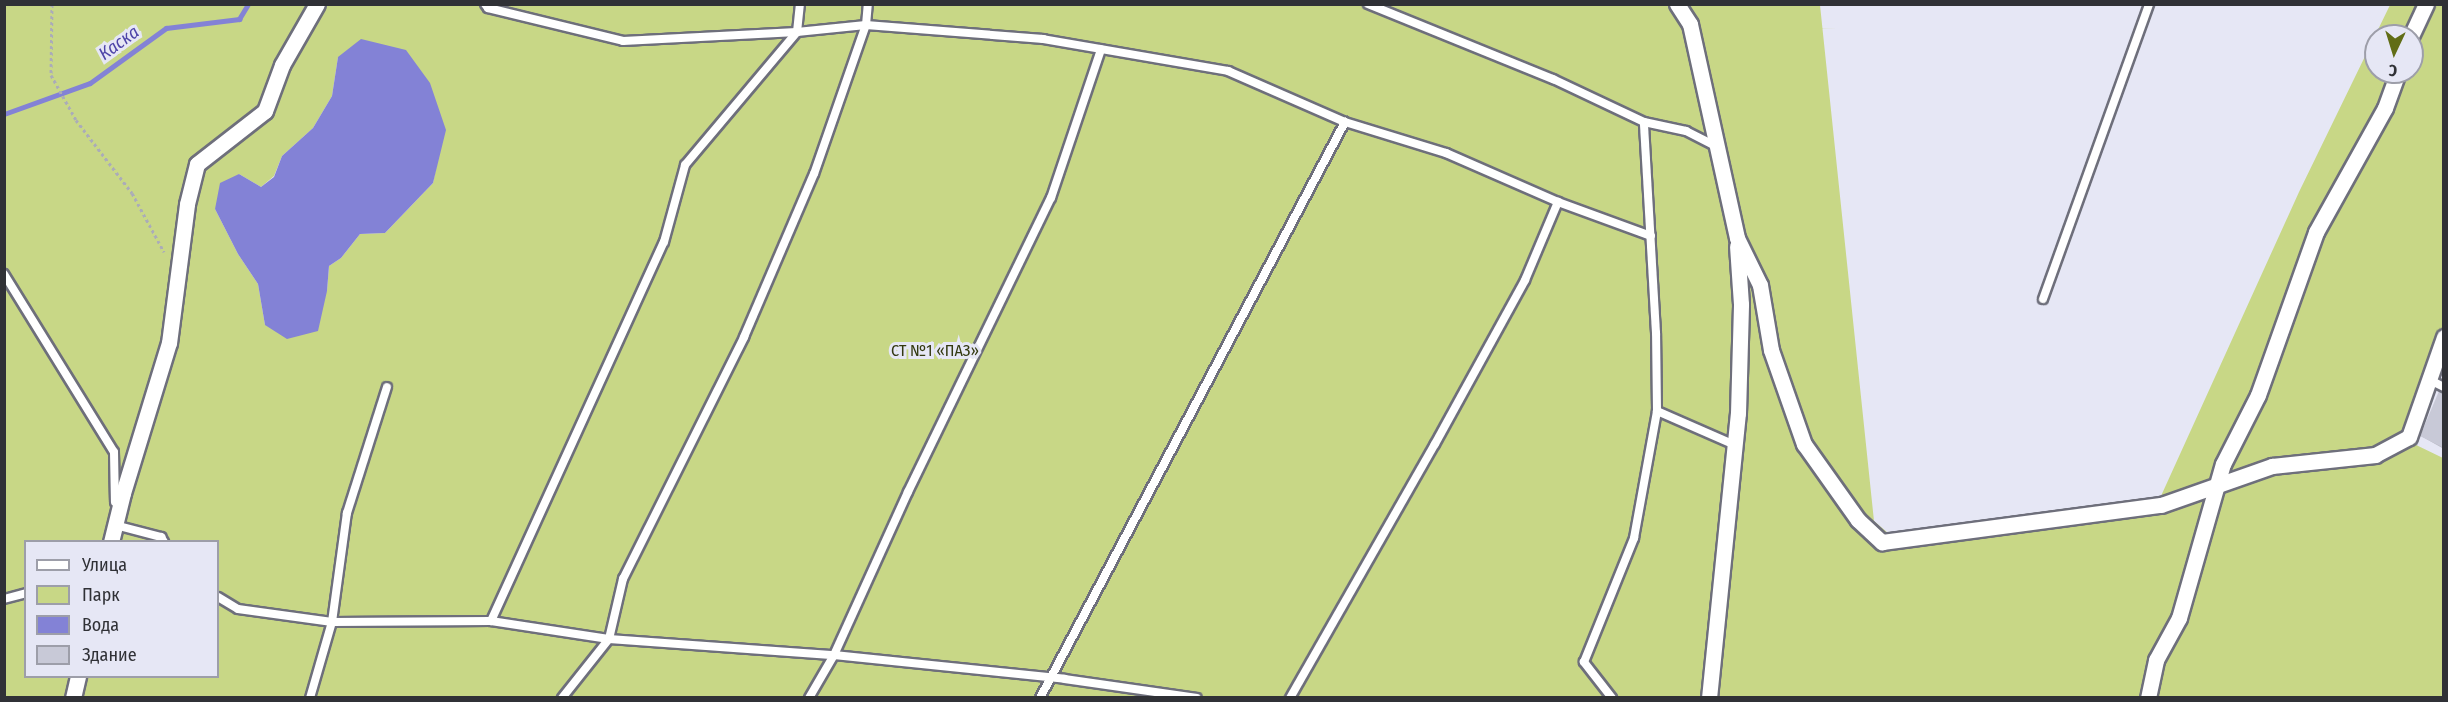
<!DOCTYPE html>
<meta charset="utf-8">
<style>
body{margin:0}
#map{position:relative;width:2448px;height:702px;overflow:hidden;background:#e6e7f5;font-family:"Fira Sans Condensed",sans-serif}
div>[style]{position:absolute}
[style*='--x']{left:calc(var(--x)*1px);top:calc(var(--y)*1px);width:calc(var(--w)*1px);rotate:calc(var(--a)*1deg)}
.green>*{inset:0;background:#c8d786}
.water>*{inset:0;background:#8382d6}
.shadow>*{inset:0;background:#0003}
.stream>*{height:5px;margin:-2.5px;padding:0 2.5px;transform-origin:2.5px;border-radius:2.5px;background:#8382d6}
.building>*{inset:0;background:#c8c9d7}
.path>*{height:3px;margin-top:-1.5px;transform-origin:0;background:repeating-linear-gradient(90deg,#abacb8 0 3px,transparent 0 6px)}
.roads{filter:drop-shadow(2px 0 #6e6f7b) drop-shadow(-2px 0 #6e6f7b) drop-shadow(0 2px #6e6f7b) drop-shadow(0 -2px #6e6f7b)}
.lane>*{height:8px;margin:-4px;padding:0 4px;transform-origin:4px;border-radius:4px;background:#fff}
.street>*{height:15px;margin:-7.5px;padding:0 7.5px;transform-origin:7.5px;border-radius:7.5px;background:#fff}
span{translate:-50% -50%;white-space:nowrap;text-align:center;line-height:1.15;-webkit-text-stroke:6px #e6e7f5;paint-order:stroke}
.park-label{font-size:16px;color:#333910}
.water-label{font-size:18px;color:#4e45a8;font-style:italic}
.frame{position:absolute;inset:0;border:6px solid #303136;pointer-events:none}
.legend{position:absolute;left:24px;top:540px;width:195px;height:138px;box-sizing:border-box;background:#e6e7f5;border:2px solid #9d9ea9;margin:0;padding:8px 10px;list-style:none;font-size:18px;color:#303136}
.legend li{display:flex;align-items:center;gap:12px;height:30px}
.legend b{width:30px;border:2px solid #9d9ea9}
.north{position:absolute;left:2364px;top:24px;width:60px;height:60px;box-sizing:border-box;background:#e6e7f5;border:2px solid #9d9ea9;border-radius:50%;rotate:184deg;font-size:16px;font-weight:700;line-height:24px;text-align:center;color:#303136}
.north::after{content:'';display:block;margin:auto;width:21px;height:27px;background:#616d16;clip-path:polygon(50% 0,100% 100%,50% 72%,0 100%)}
</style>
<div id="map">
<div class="green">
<i style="clip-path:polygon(evenodd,4px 5px,1820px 5px,1874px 521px,1888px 533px,2161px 496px,2299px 192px,2390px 5px,2443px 5px,2443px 359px,2412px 443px,2443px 458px,2443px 697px,5px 697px,4px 5px,2376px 36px,2412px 36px,2412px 72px,2376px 72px,2376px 36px,4px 5px,338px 57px,438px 158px,433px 183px,385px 233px,360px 234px,341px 258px,329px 266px,327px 291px,265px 325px,258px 284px,238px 254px,215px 209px,239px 174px,261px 187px,274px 176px,282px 156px,313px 128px,332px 96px,338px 57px,4px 5px,26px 542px,218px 542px,218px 676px,26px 676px,26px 542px)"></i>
</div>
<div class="water">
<i style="clip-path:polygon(361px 39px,406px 50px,430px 83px,446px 130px,433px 183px,385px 233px,360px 234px,341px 258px,329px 266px,327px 291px,318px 331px,287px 339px,265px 325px,258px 284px,238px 254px,215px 209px,220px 183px,239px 174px,261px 187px,274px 177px,282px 156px,313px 128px,332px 96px,338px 57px)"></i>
</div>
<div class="shadow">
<i style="clip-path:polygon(2444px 406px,2444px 449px,2421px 436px)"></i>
</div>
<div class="stream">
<i style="--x:4;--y:114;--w:91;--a:-19.8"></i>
<i style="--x:90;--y:83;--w:94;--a:-35.9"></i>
<i style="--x:166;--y:28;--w:74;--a:-7"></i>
<i style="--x:239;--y:19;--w:17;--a:-59"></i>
</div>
<div class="building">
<i style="clip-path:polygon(2439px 391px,2444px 393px,2444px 448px,2420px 436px)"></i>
</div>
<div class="path">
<i style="--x:52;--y:4;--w:71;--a:90.8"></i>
<i style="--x:51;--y:75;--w:51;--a:60.9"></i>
<i style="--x:76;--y:120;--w:92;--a:52.5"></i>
<i style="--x:132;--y:193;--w:67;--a:61.5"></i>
</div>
<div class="roads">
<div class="lane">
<i style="--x:485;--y:4;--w:5;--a:53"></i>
<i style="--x:488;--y:8;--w:139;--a:13.7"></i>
<i style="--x:623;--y:41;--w:174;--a:-3"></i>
<i style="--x:797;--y:32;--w:69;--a:-5.8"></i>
<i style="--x:866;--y:25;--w:178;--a:4.5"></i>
<i style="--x:1043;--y:39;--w:188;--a:9.8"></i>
<i style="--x:1228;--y:71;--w:128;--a:23.6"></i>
<i style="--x:1345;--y:122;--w:106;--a:17.1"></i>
<i style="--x:1446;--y:153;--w:122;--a:23.6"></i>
<i style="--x:1558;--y:202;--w:99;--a:20.1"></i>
<i style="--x:1368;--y:4;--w:200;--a:22.1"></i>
<i style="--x:1553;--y:79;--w:101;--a:25.3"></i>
<i style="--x:1644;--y:122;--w:43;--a:12.1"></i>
<i style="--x:1686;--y:131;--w:34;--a:27"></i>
<i style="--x:4;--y:274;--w:209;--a:58.3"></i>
<i style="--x:114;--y:452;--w:50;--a:88.9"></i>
<i style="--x:2043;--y:299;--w:313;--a:-70.2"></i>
<i style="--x:2428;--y:379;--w:18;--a:27"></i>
<i style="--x:1657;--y:411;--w:85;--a:23.6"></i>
<i style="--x:115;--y:523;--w:2;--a:90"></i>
<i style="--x:115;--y:525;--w:48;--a:14.6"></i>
<i style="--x:161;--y:537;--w:6;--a:59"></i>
<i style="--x:218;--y:597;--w:23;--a:31"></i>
<i style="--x:238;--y:609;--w:95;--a:7.9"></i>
<i style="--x:332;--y:622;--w:159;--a:-0.4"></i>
<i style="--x:491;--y:621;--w:119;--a:8.7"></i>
<i style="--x:609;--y:639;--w:226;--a:4.1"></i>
<i style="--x:834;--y:655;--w:232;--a:5.9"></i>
<i style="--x:1065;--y:679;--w:133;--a:8.2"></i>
<i style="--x:4;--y:599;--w:23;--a:-15"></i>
<i style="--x:491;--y:621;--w:417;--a:-65.5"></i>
<i style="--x:664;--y:242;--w:80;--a:-74.7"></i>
<i style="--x:685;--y:165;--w:174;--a:-49.9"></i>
<i style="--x:797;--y:32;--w:28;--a:-84"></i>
<i style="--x:310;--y:698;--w:79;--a:-73.9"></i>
<i style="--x:332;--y:622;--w:110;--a:-82.2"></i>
<i style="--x:347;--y:513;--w:132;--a:-72.4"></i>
<i style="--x:562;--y:698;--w:75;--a:-51.5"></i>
<i style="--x:609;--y:639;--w:62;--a:-76.9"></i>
<i style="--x:623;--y:579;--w:271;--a:-63.4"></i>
<i style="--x:744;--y:337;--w:177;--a:-66.8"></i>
<i style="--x:814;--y:174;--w:158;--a:-70.8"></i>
<i style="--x:866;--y:25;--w:21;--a:-85"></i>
<i style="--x:809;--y:698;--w:50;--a:-59.8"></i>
<i style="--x:834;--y:655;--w:179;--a:-65.6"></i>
<i style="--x:908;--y:492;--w:327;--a:-64.1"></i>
<i style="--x:1051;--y:198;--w:157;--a:-71.4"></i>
<i style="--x:1040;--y:698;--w:652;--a:-62.1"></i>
<i style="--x:1290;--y:698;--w:292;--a:-60.3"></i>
<i style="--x:1435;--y:444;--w:187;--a:-61.2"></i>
<i style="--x:1525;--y:280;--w:85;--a:-67.1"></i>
<i style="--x:1612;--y:698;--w:46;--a:-127.9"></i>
<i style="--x:1584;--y:662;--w:134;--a:-68"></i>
<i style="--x:1634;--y:538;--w:129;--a:-79.7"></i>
<i style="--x:1657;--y:411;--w:78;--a:-90.7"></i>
<i style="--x:1656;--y:333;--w:211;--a:-93.3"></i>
</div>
<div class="street">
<i style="--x:1677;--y:4;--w:24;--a:57"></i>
<i style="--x:1690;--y:24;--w:219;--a:77.6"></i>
<i style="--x:1737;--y:238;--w:52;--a:63.9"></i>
<i style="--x:1760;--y:285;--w:66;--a:80.4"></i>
<i style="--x:1771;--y:350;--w:100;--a:70.7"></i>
<i style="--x:1804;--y:444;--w:93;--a:54.6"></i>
<i style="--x:1858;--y:520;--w:33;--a:43"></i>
<i style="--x:1882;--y:542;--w:281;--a:-7.6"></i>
<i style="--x:2161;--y:505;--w:118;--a:-19.4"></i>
<i style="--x:2272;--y:466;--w:104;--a:-6.1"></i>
<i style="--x:2375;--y:455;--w:38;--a:-28"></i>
<i style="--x:2409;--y:437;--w:106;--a:-70.7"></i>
<i style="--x:2411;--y:36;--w:35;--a:-65"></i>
<i style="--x:111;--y:542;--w:50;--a:-76.2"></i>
<i style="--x:123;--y:493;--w:157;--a:-73"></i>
<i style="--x:169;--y:343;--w:140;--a:-82.6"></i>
<i style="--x:187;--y:204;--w:41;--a:-76"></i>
<i style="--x:197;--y:164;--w:86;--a:-37.9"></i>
<i style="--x:265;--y:111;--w:49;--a:-69.7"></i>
<i style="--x:282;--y:65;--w:70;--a:-60.2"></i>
<i style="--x:73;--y:698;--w:23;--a:-77"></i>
<i style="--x:1709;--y:698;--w:286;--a:-84.2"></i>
<i style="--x:1738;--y:413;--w:109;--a:-88.4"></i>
<i style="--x:1741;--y:304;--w:58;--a:-93.9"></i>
<i style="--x:2148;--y:698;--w:39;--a:-78"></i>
<i style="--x:2156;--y:660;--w:48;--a:-61.3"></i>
<i style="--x:2179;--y:618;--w:160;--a:-74.1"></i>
<i style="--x:2223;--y:464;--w:77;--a:-63.1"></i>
<i style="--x:2258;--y:395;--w:173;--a:-70.4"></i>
<i style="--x:2316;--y:232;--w:142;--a:-60.9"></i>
<i style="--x:2385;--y:108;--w:38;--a:-70"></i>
</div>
</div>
<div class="park-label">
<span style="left:935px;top:351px">СТ №1 «ПАЗ»</span>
</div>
<div class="water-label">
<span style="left:119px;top:43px;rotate:-36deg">Каска</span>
</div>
<div class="frame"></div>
<ul class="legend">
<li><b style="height:8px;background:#fff"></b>Улица</li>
<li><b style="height:16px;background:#c8d786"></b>Парк</li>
<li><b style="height:16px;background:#8382d6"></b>Вода</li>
<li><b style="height:16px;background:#c8c9d7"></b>Здание</li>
</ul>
<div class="north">С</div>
</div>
